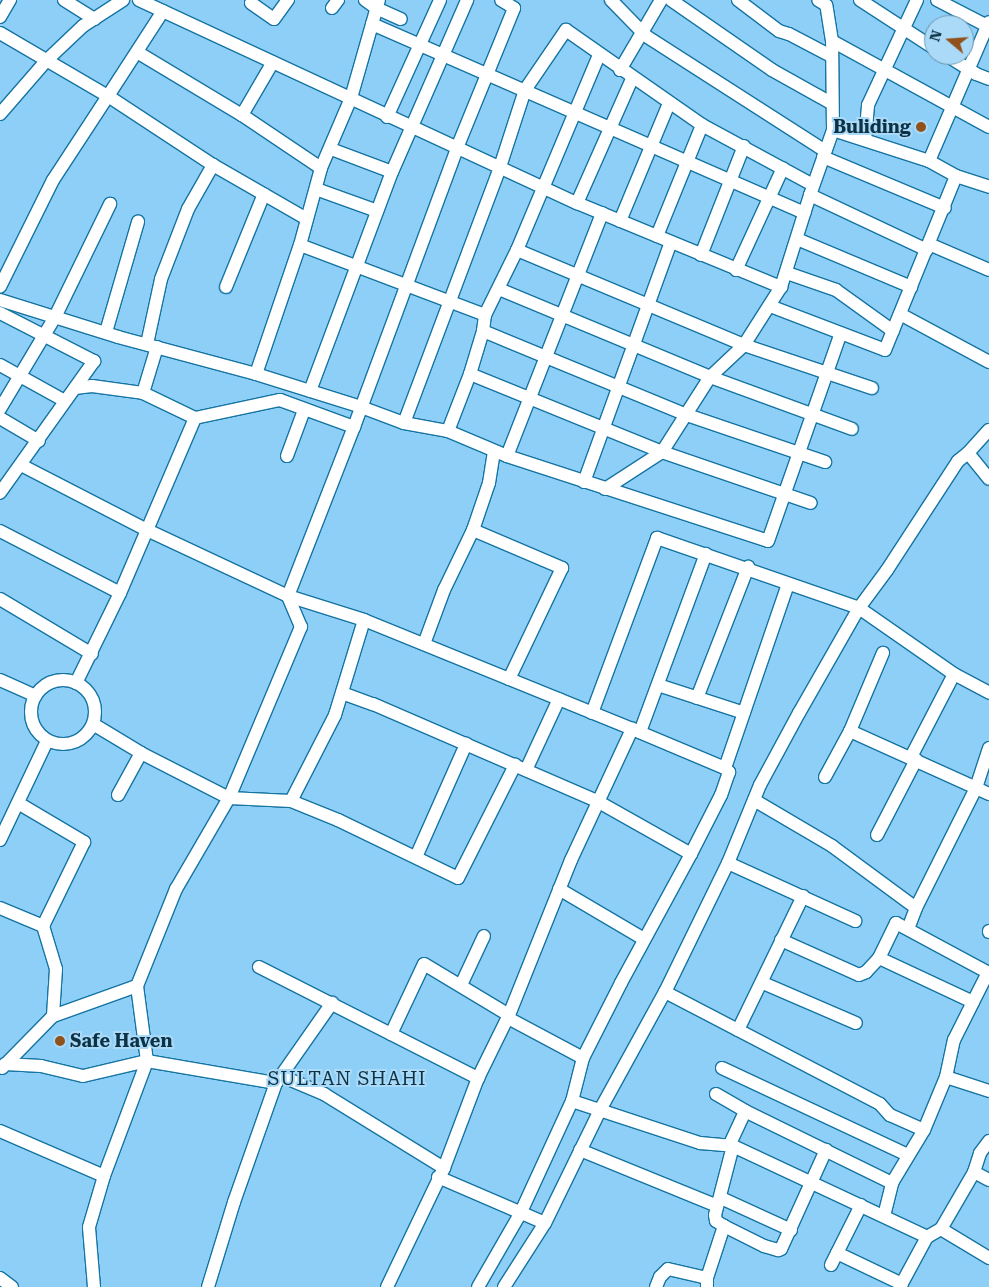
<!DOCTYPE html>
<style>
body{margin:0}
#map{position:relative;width:989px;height:1287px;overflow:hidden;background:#8ecff7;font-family:"Roboto Serif",serif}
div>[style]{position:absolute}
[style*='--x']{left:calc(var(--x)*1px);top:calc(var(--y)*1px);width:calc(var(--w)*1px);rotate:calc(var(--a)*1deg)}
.roads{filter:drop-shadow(1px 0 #1574a2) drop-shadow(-1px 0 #1574a2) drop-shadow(0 1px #1574a2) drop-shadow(0 -1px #1574a2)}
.minor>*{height:12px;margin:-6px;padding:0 6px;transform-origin:6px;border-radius:6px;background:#fff}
.minor>.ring{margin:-6px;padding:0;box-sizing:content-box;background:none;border:12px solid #fff;border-radius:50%}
.dots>*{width:14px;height:14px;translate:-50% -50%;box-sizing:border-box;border:2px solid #aadaf8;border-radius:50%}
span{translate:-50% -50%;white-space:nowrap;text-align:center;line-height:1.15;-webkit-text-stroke:4px #aadaf8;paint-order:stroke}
.poi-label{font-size:18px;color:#0d3245;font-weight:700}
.right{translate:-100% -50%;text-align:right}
.left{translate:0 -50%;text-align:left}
.neighbourhood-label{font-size:19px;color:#0d3245;letter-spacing:1px}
.north{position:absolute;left:924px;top:15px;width:50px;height:50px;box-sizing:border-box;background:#aadaf8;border:1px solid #6b97b0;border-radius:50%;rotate:288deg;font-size:14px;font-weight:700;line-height:20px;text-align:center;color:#0d3245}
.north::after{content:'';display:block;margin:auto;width:18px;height:22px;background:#91511a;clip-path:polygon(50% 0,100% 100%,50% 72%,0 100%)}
</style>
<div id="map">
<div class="roads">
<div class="minor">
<i style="--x:64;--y:0;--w:36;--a:32"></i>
<i style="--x:139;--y:0;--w:483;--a:24.9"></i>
<i style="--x:577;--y:203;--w:221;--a:22.4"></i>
<i style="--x:365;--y:0;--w:14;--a:36"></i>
<i style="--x:376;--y:8;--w:27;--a:24"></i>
<i style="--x:611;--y:0;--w:50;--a:45.8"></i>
<i style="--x:646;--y:36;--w:213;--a:32.7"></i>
<i style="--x:671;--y:0;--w:123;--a:34.7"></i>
<i style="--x:772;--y:70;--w:68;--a:29.2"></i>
<i style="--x:738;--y:0;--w:51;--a:37.1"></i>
<i style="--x:779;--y:31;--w:10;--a:17"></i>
<i style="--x:789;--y:34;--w:47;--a:27.6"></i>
<i style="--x:860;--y:0;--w:88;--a:33"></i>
<i style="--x:937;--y:0;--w:59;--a:27.4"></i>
<i style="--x:251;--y:3;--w:28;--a:35"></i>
<i style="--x:274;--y:19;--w:24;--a:-54"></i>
<i style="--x:332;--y:8;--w:10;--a:-53"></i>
<i style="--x:163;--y:11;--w:101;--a:122.9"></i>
<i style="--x:108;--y:96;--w:126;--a:33.3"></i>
<i style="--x:0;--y:17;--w:20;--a:-60"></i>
<i style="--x:372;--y:24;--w:472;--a:23.6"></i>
<i style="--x:0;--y:33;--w:125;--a:30.3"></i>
<i style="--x:108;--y:96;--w:100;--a:123.2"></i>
<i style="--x:53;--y:180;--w:119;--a:116.4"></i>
<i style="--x:832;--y:41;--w:179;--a:28.7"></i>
<i style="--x:137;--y:52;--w:122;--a:31"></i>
<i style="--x:242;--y:115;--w:95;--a:33.9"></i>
<i style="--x:946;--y:55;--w:36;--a:32"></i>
<i style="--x:976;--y:74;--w:14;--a:21"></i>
<i style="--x:620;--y:70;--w:81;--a:-59.6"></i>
<i style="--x:0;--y:114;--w:72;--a:-49"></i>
<i style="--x:47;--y:60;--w:50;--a:-43.4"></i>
<i style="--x:83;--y:26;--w:48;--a:-33"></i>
<i style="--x:242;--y:115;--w:61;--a:-59.7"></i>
<i style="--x:387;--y:117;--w:128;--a:-65.6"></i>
<i style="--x:833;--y:130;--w:101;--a:17.9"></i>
<i style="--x:929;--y:161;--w:31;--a:29"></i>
<i style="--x:956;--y:176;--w:35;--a:18"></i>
<i style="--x:865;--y:140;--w:35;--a:-85"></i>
<i style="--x:868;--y:105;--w:116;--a:-65"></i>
<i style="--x:331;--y:149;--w:65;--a:20.7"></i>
<i style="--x:823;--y:157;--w:132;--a:22.7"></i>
<i style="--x:929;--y:161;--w:151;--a:-66.7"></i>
<i style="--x:316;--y:189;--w:65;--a:19.8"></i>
<i style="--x:810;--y:195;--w:129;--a:25.2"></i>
<i style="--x:577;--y:203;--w:136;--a:-66.1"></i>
<i style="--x:620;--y:221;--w:128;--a:-67.4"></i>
<i style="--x:657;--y:236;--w:120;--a:-67.9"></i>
<i style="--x:797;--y:239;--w:124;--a:22.8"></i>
<i style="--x:929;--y:244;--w:65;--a:23.4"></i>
<i style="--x:300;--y:245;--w:198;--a:20.7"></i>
<i style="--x:517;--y:250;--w:246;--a:22.7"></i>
<i style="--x:744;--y:345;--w:135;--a:18.6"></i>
<i style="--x:701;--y:255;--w:117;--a:-68.5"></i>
<i style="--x:736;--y:270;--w:112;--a:-65.3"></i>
<i style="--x:787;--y:273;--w:52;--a:19.1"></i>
<i style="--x:836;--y:290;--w:70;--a:35.7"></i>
<i style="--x:226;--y:287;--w:100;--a:-67.8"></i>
<i style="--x:499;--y:289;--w:229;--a:22.6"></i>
<i style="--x:710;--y:377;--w:151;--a:20.1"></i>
<i style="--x:0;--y:300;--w:124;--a:17.4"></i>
<i style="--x:118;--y:337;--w:143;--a:15"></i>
<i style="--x:256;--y:374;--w:110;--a:17.4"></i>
<i style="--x:361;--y:407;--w:46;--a:20.4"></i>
<i style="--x:404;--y:423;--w:45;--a:10.3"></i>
<i style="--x:448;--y:431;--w:64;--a:23"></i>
<i style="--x:507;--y:456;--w:274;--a:18"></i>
<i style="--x:768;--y:541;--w:220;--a:-70.7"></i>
<i style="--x:770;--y:306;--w:123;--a:20.9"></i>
<i style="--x:885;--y:350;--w:188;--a:-67.8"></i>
<i style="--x:0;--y:313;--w:106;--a:27.1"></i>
<i style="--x:94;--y:361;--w:162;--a:125.5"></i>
<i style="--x:900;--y:314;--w:101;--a:28.3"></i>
<i style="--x:483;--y:331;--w:221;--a:22.4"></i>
<i style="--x:687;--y:415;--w:146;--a:18.8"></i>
<i style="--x:106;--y:332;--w:115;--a:-73.8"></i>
<i style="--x:147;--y:344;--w:66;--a:-77.8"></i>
<i style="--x:161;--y:279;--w:75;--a:-68.9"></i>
<i style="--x:188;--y:209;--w:51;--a:-60.4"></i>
<i style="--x:213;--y:165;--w:108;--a:29.9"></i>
<i style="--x:0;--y:365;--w:74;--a:29"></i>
<i style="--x:256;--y:374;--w:136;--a:-71.2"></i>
<i style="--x:300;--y:245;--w:80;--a:-74.7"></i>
<i style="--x:321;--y:168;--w:76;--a:-66.8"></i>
<i style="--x:351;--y:98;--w:102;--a:-74.1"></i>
<i style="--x:470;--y:374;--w:207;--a:22.1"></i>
<i style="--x:662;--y:452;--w:157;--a:18.9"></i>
<i style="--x:75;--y:388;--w:17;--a:-7"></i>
<i style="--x:92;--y:386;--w:51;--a:7.8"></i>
<i style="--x:143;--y:393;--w:58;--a:25.7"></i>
<i style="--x:195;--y:418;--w:87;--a:-12"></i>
<i style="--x:280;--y:400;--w:79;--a:20"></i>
<i style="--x:310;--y:391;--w:234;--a:-69.5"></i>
<i style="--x:392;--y:172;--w:188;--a:-66.4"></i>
<i style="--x:143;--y:393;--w:48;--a:-73.1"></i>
<i style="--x:0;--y:409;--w:107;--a:-59.1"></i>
<i style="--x:55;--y:317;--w:126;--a:-64"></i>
<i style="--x:0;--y:418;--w:45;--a:30.5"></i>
<i style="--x:404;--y:423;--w:273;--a:-69.4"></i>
<i style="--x:500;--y:167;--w:81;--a:-72"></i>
<i style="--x:525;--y:90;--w:73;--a:-55.7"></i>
<i style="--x:566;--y:30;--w:166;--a:34.9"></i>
<i style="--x:702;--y:125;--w:126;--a:28.4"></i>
<i style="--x:448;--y:431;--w:61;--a:-68.9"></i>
<i style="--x:470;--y:374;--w:45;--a:-73.2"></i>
<i style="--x:483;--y:331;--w:16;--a:-83"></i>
<i style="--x:485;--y:315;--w:72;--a:-63.8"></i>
<i style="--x:517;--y:250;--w:212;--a:-67.2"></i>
<i style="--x:968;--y:453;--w:33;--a:51"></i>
<i style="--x:287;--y:456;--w:49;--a:-69.7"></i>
<i style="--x:507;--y:456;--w:261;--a:-68.6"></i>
<i style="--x:21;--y:465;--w:142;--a:27.3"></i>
<i style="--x:147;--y:530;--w:156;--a:25.1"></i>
<i style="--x:288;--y:596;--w:80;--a:17.5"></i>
<i style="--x:364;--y:620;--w:289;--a:22.1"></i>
<i style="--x:632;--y:729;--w:101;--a:22.8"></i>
<i style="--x:725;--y:768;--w:6;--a:45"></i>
<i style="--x:729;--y:772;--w:24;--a:109"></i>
<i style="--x:721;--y:795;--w:66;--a:117"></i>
<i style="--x:691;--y:854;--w:147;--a:118.5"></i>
<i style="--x:621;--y:983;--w:84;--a:116.9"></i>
<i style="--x:583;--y:1058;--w:44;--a:104.3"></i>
<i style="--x:572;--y:1101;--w:124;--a:114.7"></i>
<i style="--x:520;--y:1214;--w:84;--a:119.9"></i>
<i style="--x:584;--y:482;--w:255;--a:-70.1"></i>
<i style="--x:605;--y:489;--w:68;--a:-33"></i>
<i style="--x:662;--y:452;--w:89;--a:-57.4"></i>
<i style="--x:710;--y:377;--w:47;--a:-43.3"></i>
<i style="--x:744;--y:345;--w:69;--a:-57.5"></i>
<i style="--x:781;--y:287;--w:96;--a:-72.5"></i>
<i style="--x:810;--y:195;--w:69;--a:-70.5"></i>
<i style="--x:833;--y:130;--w:89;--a:-90.6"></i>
<i style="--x:832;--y:41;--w:36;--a:-99"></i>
<i style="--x:826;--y:5;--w:9;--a:-148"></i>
<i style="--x:473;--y:530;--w:97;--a:23.1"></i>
<i style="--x:562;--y:568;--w:123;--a:115.5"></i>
<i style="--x:0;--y:531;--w:135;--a:27.3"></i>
<i style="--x:0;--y:599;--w:107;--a:30.9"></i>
<i style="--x:424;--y:644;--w:58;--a:-69.7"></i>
<i style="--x:444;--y:590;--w:67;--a:-64.2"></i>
<i style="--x:473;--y:530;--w:50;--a:-71.2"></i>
<i style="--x:489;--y:483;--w:32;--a:-81"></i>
<i class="ring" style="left:31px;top:680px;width:52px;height:52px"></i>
<i style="--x:0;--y:680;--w:39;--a:24"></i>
<i style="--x:76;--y:683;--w:100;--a:-63.9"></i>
<i style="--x:120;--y:593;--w:190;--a:-66.8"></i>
<i style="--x:658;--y:685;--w:90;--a:18"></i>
<i style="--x:342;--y:693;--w:33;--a:20"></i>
<i style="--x:373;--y:704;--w:244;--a:23.4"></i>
<i style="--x:597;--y:801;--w:108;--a:29.4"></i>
<i style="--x:697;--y:698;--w:141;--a:-68.7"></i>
<i style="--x:592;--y:713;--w:187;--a:-69.6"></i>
<i style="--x:657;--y:538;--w:214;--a:19.1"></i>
<i style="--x:859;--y:608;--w:116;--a:34.8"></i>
<i style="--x:954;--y:674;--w:40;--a:28"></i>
<i style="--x:93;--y:724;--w:56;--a:31.1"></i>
<i style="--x:141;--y:753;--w:99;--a:27.1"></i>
<i style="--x:229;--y:798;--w:62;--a:2.8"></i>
<i style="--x:291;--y:801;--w:51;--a:22"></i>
<i style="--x:338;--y:820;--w:133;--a:25.8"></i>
<i style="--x:458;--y:878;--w:127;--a:-63.2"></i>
<i style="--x:850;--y:731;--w:138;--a:24.3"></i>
<i style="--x:976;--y:788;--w:134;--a:116.6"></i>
<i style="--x:640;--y:732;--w:190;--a:-69.7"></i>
<i style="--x:989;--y:748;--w:42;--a:108"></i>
<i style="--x:976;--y:788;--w:14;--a:25"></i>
<i style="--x:911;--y:757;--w:93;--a:-62.6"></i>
<i style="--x:725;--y:768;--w:194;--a:-71.1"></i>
<i style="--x:526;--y:770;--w:78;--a:-65.1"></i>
<i style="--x:825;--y:777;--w:52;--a:-61.5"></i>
<i style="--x:850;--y:731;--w:85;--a:-67.1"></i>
<i style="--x:118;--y:795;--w:48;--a:-61.3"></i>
<i style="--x:754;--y:800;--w:91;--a:30.5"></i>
<i style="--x:832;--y:846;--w:104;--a:36.4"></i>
<i style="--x:916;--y:908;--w:22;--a:111"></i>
<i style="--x:291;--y:801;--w:97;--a:-62.9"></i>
<i style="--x:335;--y:715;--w:99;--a:-73"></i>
<i style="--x:18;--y:803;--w:77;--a:30.6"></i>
<i style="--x:84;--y:842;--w:93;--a:116"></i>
<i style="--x:877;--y:835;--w:85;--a:-62.5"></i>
<i style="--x:0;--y:840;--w:110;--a:-64.6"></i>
<i style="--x:416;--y:857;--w:124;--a:-66.1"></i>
<i style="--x:728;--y:863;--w:140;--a:24.5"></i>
<i style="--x:559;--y:889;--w:99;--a:30.5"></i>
<i style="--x:0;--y:908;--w:47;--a:22.7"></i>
<i style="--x:43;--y:926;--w:45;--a:73.2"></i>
<i style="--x:56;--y:969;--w:47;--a:93.7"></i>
<i style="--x:989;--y:932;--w:1;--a:-90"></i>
<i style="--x:781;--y:940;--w:85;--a:24.2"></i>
<i style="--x:859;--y:975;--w:8;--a:-23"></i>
<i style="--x:866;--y:972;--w:19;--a:-47"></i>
<i style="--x:259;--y:967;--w:246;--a:26.9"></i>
<i style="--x:763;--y:983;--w:101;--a:23.3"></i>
<i style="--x:461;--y:985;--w:54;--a:-64.9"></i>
<i style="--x:665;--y:992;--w:242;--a:27.5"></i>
<i style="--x:880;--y:1104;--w:15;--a:48"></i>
<i style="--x:890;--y:1115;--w:37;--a:24"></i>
<i style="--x:973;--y:1002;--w:33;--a:-63"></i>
<i style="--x:508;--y:1018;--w:85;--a:28.1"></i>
<i style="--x:738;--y:1030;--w:149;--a:-64.1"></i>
<i style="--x:391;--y:1034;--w:77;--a:-64.8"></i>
<i style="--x:424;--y:964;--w:99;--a:31"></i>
<i style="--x:5;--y:1064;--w:36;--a:3"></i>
<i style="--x:41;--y:1066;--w:43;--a:13.4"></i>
<i style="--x:83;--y:1076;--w:66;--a:-13.2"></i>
<i style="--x:147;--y:1061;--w:131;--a:9.7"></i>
<i style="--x:2;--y:1068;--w:73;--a:-45.6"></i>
<i style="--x:53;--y:1016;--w:89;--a:-19.7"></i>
<i style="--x:722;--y:1068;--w:205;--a:25.1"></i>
<i style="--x:281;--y:1076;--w:47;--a:22.7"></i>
<i style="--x:324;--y:1094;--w:141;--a:31.7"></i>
<i style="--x:946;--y:1077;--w:45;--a:18"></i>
<i style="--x:716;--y:1094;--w:34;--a:30"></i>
<i style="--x:745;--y:1111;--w:164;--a:26.1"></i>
<i style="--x:572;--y:1101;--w:135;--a:18.2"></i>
<i style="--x:700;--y:1143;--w:33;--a:5"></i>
<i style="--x:733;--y:1146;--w:214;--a:25.1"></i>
<i style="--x:927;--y:1237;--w:57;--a:118.4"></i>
<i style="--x:0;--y:1131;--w:113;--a:23.4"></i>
<i style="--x:729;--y:1146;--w:38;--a:-65"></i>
<i style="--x:580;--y:1150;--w:148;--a:22.2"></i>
<i style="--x:974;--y:1172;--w:17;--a:28"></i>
<i style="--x:438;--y:1177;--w:116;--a:23.3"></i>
<i style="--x:721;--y:1198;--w:77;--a:24.6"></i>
<i style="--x:884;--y:1216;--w:34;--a:-76"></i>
<i style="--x:892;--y:1183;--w:62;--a:-58.9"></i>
<i style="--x:924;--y:1130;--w:57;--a:-67.5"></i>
<i style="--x:946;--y:1077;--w:38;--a:-78"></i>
<i style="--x:954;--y:1040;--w:42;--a:-63.4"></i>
<i style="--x:973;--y:1002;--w:104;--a:-154.9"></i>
<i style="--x:879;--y:958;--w:39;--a:-64"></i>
<i style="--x:896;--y:923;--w:106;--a:28.3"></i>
<i style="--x:724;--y:1226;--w:9;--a:-148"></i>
<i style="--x:716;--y:1221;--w:6;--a:-99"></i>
<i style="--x:715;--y:1215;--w:71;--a:-75.4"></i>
<i style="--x:941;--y:1229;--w:56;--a:31.1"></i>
<i style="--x:927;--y:1237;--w:16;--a:-30"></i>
<i style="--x:941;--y:1229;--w:66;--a:-59.9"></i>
<i style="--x:974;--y:1172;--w:20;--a:-72"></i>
<i style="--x:980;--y:1153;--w:15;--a:-53"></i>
<i style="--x:837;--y:1253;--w:72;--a:25.5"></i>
<i style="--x:831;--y:1265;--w:67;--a:-63.4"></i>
<i style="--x:0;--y:1278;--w:15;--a:37"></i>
<i style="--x:707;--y:1278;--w:55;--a:-71.9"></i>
<i style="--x:724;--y:1226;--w:45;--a:26.6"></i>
<i style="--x:764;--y:1246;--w:15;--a:16"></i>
<i style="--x:778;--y:1250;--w:3;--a:-18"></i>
<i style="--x:781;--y:1249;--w:109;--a:-65.6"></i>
<i style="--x:94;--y:1287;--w:60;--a:-94.8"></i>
<i style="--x:89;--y:1227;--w:53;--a:-73.6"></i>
<i style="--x:104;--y:1176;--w:123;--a:-69.5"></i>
<i style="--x:147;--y:1061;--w:76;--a:-97.6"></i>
<i style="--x:137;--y:986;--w:105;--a:-68.1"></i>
<i style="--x:176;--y:889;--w:105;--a:-59.8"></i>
<i style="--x:229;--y:798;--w:186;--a:-67.2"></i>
<i style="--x:301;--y:627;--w:34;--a:-113"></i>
<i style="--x:288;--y:596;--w:181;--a:-68.7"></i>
<i style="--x:354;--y:427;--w:297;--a:-69.7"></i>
<i style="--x:457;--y:148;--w:151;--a:-67.8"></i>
<i style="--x:514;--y:8;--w:15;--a:-148"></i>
<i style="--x:208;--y:1287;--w:89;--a:-73"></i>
<i style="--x:234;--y:1202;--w:126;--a:-70.6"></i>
<i style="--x:276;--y:1083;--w:98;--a:-55"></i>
<i style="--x:387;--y:1287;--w:132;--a:-64.4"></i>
<i style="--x:444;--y:1168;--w:96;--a:-69.3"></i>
<i style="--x:478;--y:1078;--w:70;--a:-63.8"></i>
<i style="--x:509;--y:1015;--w:167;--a:-68.2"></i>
<i style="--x:571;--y:860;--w:145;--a:-65"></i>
<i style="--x:504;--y:1287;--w:76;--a:-57.4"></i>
<i style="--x:545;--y:1223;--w:126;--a:-64"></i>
<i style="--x:600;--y:1110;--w:135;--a:-61.2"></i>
<i style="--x:665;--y:992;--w:144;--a:-64"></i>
<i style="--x:728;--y:863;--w:84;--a:-67.7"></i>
<i style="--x:760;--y:785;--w:82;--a:-61.6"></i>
<i style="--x:799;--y:713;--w:121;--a:-60.3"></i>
<i style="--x:859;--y:608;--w:47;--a:-53.6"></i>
<i style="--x:887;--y:570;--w:130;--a:-56.9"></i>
<i style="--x:958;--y:461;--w:13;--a:-39"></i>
<i style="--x:968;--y:453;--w:31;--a:-48"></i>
<i style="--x:656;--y:1287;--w:11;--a:-68"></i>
<i style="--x:660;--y:1277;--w:11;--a:-45"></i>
<i style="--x:668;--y:1269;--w:40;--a:13"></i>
<i style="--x:707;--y:1278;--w:9;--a:90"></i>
</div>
</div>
<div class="dots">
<i style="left:921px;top:127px;background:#91511a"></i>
<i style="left:60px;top:1041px;background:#91511a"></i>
</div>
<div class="poi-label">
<span class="right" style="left:911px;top:127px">Buliding</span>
<span class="left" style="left:70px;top:1041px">Safe Haven</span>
</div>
<div class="neighbourhood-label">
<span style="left:347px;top:1079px">SULTAN SHAHI</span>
</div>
<div class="north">N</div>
</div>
